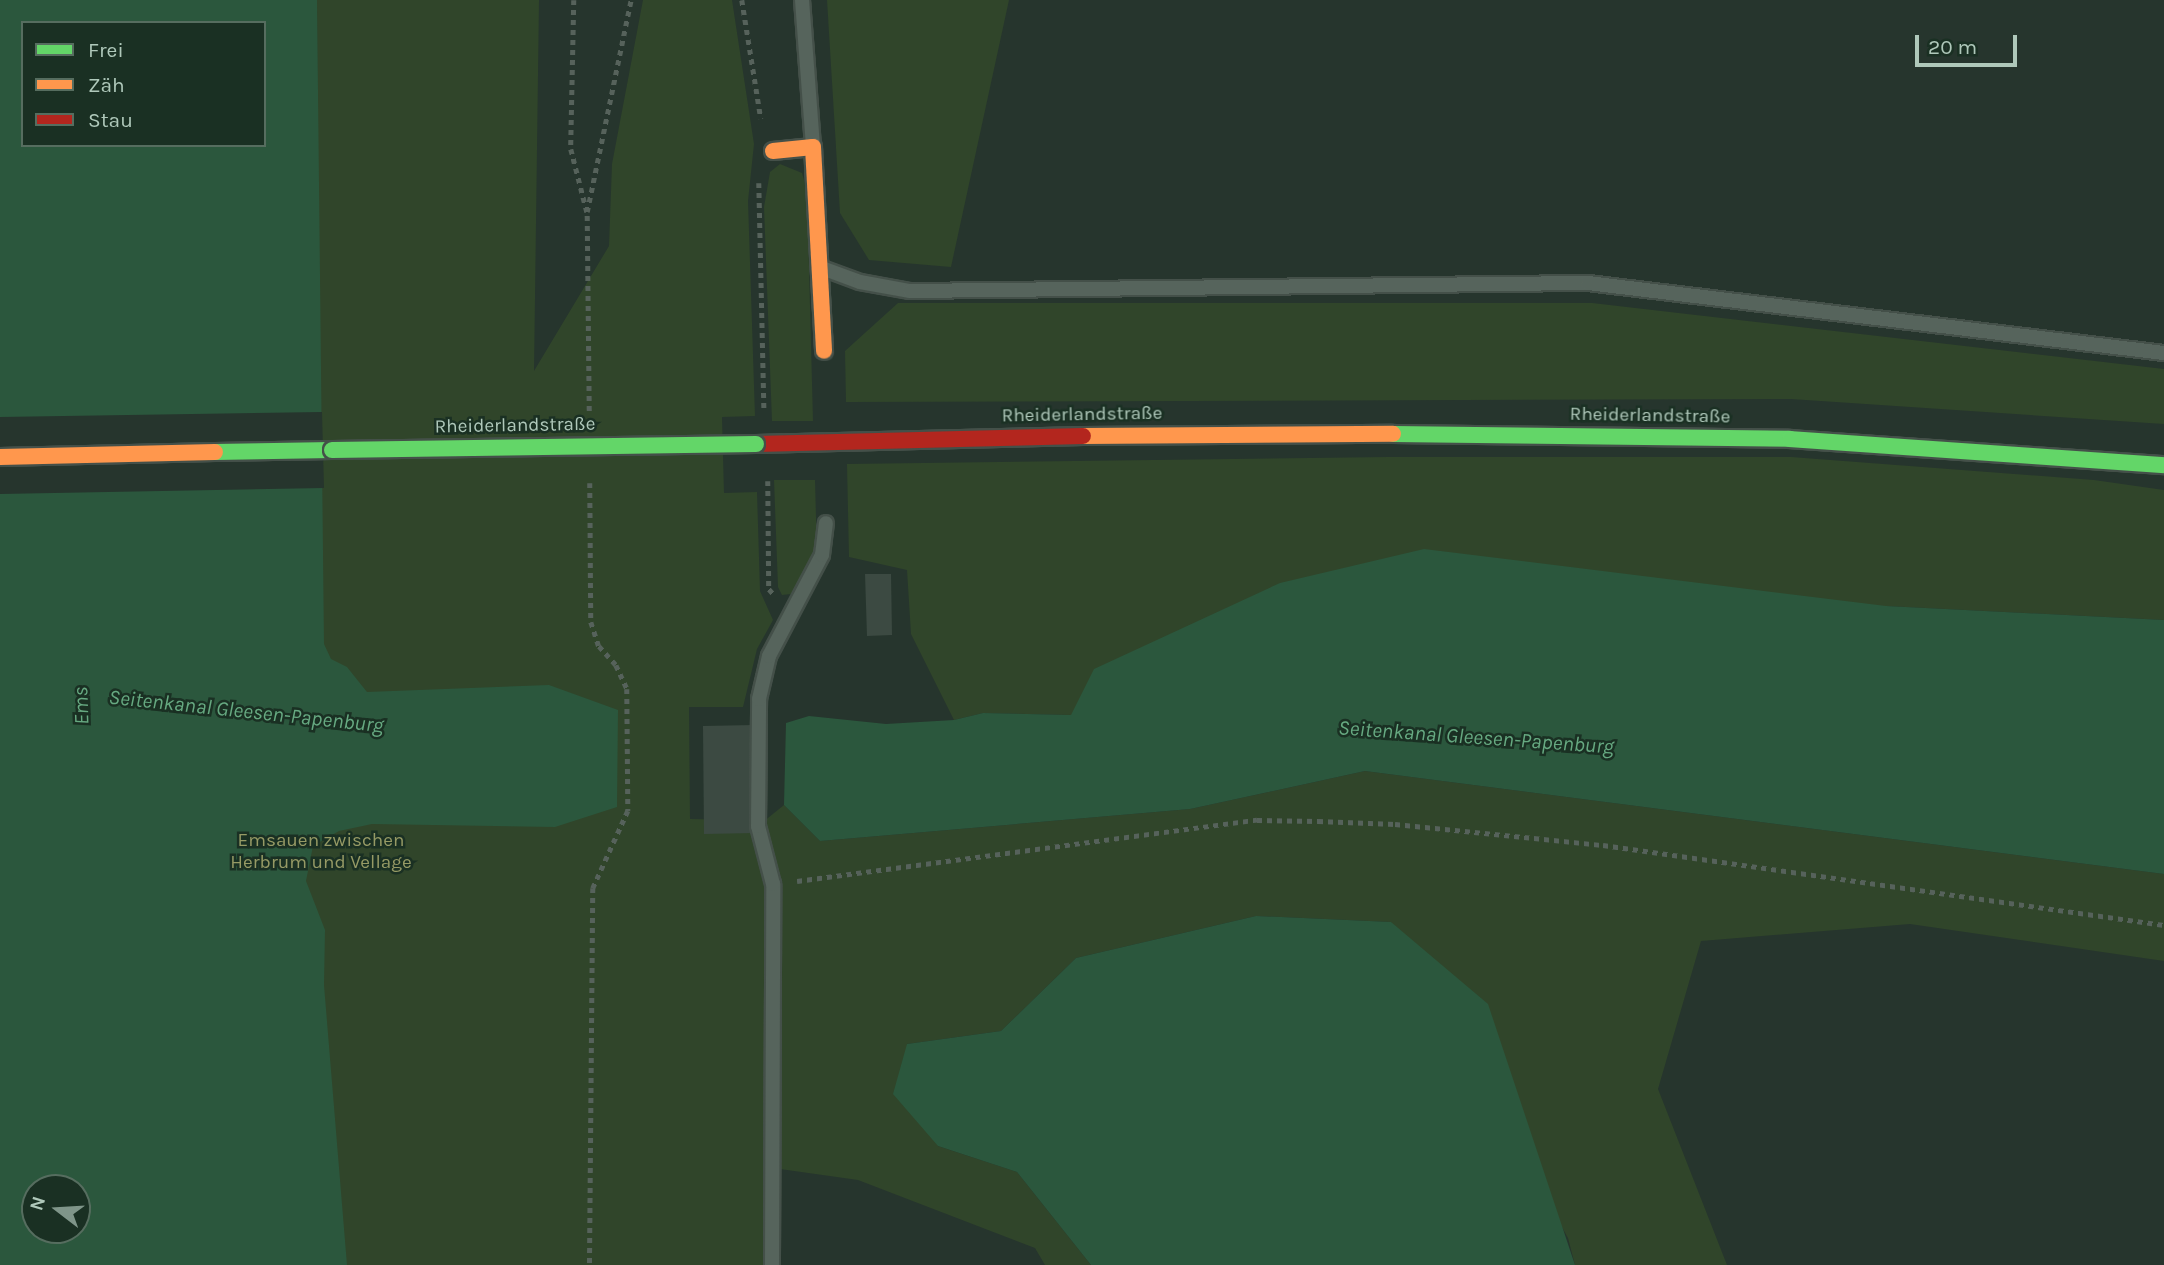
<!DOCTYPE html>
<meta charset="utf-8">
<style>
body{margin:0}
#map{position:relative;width:2164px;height:1265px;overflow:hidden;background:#26352d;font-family:Karla,sans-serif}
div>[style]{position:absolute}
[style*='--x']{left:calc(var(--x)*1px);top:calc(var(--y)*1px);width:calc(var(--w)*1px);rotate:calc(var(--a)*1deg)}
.green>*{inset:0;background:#30452a}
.water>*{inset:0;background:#2b573d}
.pier>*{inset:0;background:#26352d}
.building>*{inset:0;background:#3c4a42}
.path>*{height:4.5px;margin-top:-2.25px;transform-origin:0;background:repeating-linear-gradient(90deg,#56625b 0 5px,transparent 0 10px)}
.roads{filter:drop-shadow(2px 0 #445049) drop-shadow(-2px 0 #445049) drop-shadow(0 2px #445049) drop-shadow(0 -2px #445049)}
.lane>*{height:14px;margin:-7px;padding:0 7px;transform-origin:7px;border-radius:7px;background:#56645c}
.fast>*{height:16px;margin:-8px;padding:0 8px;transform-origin:8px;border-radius:8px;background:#63d668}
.slow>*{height:16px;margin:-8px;padding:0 8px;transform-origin:8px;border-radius:8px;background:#ff974d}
.jam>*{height:16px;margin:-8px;padding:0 8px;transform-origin:8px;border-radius:8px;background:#b3261e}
.bridges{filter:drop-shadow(2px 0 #445049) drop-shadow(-2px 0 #445049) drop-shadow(0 2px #445049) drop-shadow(0 -2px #445049)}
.fast-bridge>*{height:16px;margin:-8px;padding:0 8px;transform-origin:8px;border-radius:8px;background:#63d668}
span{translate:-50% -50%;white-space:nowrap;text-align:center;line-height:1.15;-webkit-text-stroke:5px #1a3023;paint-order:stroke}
.street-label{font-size:19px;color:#afc8ba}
.park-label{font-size:19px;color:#969a65}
.water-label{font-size:21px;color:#66a981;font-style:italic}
.legend{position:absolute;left:21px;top:21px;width:245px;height:126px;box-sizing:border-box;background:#1a3023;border:2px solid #566d5f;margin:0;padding:9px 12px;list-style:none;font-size:21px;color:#afc8ba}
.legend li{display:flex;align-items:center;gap:14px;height:35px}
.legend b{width:35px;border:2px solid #566d5f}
.north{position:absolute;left:21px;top:1174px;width:70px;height:70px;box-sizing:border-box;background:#1a3023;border:2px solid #566d5f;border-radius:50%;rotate:287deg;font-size:19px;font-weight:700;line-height:28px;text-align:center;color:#afc8ba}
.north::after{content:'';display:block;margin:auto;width:24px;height:32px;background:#7f9589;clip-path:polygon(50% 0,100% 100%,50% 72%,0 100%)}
.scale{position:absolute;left:1915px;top:35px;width:102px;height:32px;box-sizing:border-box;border:4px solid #afc8ba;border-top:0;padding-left:9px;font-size:21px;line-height:24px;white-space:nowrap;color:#afc8ba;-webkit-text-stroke:5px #1a3023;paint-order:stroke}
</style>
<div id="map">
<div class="green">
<i style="clip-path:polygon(evenodd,317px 0,539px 0,534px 371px,609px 246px,612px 164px,643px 0,732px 0,754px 144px,748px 201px,755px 416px,722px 417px,724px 493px,757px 492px,760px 591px,773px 620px,757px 649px,743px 707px,689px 707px,690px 819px,742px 820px,758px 826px,784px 805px,820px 841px,1190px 809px,1365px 771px,2164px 874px,2164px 961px,1910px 924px,1701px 941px,1658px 1089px,1727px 1265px,1575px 1265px,1568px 1238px,1391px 922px,1256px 916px,1076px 958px,1001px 1031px,907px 1044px,938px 1146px,1017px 1172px,1091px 1265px,1045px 1265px,1035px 1248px,858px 1180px,773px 1168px,772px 1265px,0 1265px,0 517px,318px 414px,317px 0,35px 1188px,77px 1188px,77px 1230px,35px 1230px,35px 1188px)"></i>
<i style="clip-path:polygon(827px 0,1009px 0,951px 267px,869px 260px,840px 213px)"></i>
<i style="clip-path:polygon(780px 164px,802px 173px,807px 190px,813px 421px,772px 421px,764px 207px,770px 172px)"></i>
<i style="clip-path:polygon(898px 303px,1592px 303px,2164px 369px,2164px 424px,1791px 399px,846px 402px,845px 351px)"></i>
<i style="clip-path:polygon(1388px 457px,1791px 457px,2094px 480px,2164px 490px,2164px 620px,1886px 606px,1071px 715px,983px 713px,954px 720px,911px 634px,907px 570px,849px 557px,847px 464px)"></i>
<i style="clip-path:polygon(774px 480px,815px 480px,817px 554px,791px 594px,782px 595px,778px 587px)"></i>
</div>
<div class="water">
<i style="clip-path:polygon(evenodd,0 0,317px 0,324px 644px,331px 659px,347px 667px,367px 692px,549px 685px,618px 710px,617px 807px,555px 827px,372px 824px,339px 831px,313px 846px,306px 881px,325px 930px,324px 985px,347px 1265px,0 1265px,0 0,23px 23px,264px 23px,264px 145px,23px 145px,23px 23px,0 0,35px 1188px,77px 1188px,77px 1230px,35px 1230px,35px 1188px)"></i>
<i style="clip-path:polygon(1424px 549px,1886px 606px,2164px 620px,2164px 874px,1365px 771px,1190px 809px,820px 841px,784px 805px,786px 723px,809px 716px,886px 724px,954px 720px,983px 713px,1071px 715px,1094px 669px,1280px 583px)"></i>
<i style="clip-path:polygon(1256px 916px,1391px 922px,1488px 1004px,1575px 1265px,1091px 1265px,1017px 1172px,938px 1146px,893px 1094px,907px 1044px,1001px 1031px,1076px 958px)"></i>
</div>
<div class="pier">
<i style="clip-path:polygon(322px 412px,324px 488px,0 494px,0 417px)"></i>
</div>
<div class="building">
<i style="clip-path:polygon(865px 574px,891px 574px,892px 635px,867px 636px)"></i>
<i style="clip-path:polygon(754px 725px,755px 833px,704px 834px,703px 726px)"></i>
</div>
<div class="path">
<i style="--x:574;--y:0;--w:149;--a:91.2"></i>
<i style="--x:571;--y:149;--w:65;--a:75.7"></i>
<i style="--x:742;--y:0;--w:120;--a:80.9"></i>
<i style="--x:759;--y:183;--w:225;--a:88.7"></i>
<i style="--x:589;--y:411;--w:199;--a:-90.6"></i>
<i style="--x:587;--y:212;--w:217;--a:-78.3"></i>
<i style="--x:768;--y:481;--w:108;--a:89.5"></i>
<i style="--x:769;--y:589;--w:9;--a:49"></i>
<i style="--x:590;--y:483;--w:139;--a:89.6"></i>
<i style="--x:591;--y:622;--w:25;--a:72"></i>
<i style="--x:599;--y:646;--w:25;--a:48"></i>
<i style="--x:616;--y:665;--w:26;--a:65"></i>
<i style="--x:627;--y:689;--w:122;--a:89.5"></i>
<i style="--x:628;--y:811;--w:85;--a:114.4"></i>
<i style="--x:593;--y:888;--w:377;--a:90.5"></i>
<i style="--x:797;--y:881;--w:464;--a:-7.6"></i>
<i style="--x:1257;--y:820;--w:61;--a:0.9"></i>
<i style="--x:1318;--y:821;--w:77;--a:2.2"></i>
<i style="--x:1395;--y:824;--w:209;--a:5.8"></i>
<i style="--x:1603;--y:845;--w:567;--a:8.12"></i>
</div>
<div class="roads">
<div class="lane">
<i style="--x:802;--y:0;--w:146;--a:85.7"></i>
<i style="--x:822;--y:268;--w:40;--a:20.2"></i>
<i style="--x:860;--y:282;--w:51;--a:10.2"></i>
<i style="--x:910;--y:291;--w:678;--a:-0.68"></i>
<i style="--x:1588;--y:283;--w:580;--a:6.93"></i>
<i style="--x:772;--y:1265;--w:381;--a:-89.8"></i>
<i style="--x:773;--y:884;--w:60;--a:-104.5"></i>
<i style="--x:758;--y:826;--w:127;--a:-89.5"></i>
<i style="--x:759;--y:699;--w:44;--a:-76.9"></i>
<i style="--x:769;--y:656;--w:114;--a:-62.3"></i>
<i style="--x:822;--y:555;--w:32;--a:-83"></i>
</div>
<div class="fast">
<i style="--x:1393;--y:434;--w:397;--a:0.7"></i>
<i style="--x:1790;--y:439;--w:375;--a:4"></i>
<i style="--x:215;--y:452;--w:117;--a:-1"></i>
</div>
<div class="slow">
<i style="--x:773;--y:151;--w:40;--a:-5.7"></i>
<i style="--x:813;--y:147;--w:204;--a:86.9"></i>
<i style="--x:1083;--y:436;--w:310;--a:-0.4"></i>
<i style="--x:0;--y:457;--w:215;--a:-1.3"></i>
</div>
<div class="jam">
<i style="--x:756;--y:444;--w:327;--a:-1.4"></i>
</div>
</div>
<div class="bridges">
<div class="fast-bridge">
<i style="--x:332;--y:450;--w:424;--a:-0.8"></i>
</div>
</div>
<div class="street-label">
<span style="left:1082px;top:415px;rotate:-1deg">Rheiderlandstraße</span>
<span style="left:1650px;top:416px;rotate:1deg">Rheiderlandstraße</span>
<span style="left:515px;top:426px;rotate:-1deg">Rheiderlandstraße</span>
</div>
<div class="park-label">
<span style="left:321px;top:852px">Emsauen zwischen<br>Herbrum und Vellage</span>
</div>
<div class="water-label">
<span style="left:81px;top:706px;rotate:-92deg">Ems</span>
<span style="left:246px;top:711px;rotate:6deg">Seitenkanal Gleesen-Papenburg</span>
<span style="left:1476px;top:737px;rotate:4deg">Seitenkanal Gleesen-Papenburg</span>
</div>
<ul class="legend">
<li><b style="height:9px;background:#63d668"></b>Frei</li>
<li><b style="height:9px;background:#ff974d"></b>Zäh</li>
<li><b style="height:9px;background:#b3261e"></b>Stau</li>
</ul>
<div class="north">N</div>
<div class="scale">20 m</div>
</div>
